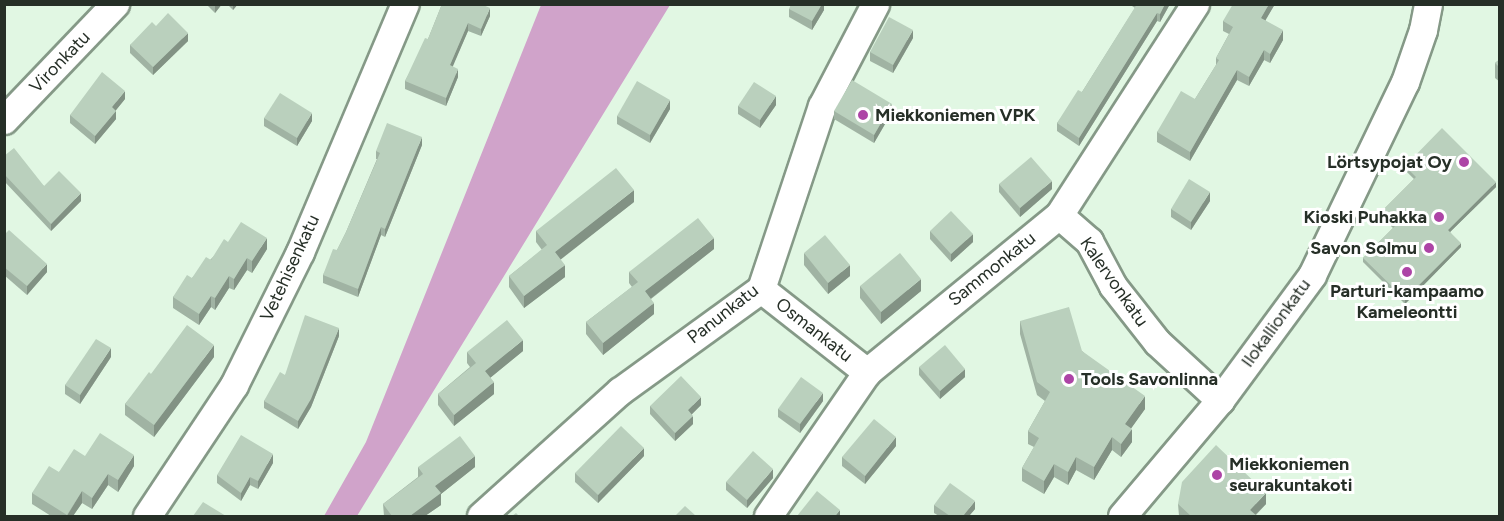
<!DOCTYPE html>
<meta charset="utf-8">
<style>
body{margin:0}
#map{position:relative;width:1504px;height:521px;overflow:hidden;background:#e1f7e3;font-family:Figtree,sans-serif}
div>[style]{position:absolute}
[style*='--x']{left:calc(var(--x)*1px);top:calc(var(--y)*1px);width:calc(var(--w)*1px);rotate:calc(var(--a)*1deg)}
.forest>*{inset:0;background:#d0a3ca}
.roads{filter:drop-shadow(2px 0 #859987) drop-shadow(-2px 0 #859987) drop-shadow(0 2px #859987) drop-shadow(0 -2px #859987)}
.street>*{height:27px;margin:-13.5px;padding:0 13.5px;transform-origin:13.5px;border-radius:13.5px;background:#fff}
.wall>*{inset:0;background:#a0b3a3}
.shaded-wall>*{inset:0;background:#829284}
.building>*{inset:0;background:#bad0bd}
.dots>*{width:16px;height:16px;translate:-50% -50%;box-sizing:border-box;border:3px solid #fff;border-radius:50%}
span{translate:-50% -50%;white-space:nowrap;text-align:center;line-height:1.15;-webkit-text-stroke:6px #fff;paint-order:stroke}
.street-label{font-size:18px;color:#262f27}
.poi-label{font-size:18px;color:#262f27;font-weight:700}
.left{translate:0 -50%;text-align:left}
.right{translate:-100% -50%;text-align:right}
.frame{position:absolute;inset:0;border:6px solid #262f27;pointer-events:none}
</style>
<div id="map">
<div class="forest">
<i style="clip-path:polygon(541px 5px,670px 5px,357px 516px,324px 516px,366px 442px)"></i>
</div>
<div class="roads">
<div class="street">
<i style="--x:4;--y:120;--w:161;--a:-46.3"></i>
<i style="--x:1059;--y:215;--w:40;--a:41"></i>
<i style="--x:1089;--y:241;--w:51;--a:61.9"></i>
<i style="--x:1113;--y:286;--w:71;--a:51.8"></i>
<i style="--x:1157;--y:342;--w:86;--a:42.6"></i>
<i style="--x:761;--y:289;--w:135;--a:38.1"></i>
<i style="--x:147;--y:516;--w:157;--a:-56.4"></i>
<i style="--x:234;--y:385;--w:148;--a:-63.6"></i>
<i style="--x:300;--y:252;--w:269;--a:-67.1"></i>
<i style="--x:481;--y:516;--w:187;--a:-42"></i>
<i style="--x:620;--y:391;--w:174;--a:-35.9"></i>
<i style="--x:761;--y:289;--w:193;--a:-71.6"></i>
<i style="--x:822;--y:106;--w:115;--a:-62.5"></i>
<i style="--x:768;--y:516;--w:175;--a:-55.5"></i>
<i style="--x:867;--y:372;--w:248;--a:-39.3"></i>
<i style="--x:1059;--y:215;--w:251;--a:-57.2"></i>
<i style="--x:1122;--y:516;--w:152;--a:-49.8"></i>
<i style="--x:1220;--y:400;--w:155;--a:-53.6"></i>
<i style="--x:1312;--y:275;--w:214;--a:-64.3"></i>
<i style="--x:1405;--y:82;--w:55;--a:-70.9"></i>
<i style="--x:1423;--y:30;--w:26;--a:-79"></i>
</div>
</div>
<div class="wall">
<i style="clip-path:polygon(206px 4px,222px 4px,215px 13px)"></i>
<i style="clip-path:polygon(227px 4px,238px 4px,233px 10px)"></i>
<i style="clip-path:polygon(442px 4px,490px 16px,481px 36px,468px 31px,452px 67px,458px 77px,446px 106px,405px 89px,405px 81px,428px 39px)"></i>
<i style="clip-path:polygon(824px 4px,824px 10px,812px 30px,789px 17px,789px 9px)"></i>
<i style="clip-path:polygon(1132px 4px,1170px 4px,1160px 22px,1157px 21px,1079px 146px,1057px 131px,1057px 123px,1082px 92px,1135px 8px,1132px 6px)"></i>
<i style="clip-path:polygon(1275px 4px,1265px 20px,1283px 40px,1270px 63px,1264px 60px,1249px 86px,1237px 80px,1190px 161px,1157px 142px,1157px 132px,1195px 99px,1216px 65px,1216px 58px,1229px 34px,1223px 31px,1223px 21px)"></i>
<i style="clip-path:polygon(156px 26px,188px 41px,153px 75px,130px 53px,130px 45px)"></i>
<i style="clip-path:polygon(913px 38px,893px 73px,870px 61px,870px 52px)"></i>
<i style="clip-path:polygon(1500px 59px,1500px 82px,1495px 78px,1495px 63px)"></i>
<i style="clip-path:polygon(125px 99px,116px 110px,116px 119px,95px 144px,70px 123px,70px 115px)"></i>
<i style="clip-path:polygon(776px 105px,760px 128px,738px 114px,738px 106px)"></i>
<i style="clip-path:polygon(670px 109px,650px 143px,617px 124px,617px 116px)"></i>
<i style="clip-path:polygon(834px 111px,892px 112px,874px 143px,834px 119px)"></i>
<i style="clip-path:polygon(264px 118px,312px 121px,297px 146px,264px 126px)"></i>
<i style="clip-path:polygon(422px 145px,385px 237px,381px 235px,358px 297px,323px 283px,323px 275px,337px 250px,346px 232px,377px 159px,376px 159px,376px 151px)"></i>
<i style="clip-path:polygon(4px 156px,44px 186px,81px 201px,51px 231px,4px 181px)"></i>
<i style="clip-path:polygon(1405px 166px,1496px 187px,1450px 232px,1461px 247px,1405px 304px,1363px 262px,1363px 258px,1393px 228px,1381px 216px,1381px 212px,1414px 179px,1405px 170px)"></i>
<i style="clip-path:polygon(999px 184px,1052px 189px,1020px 217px,999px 192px)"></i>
<i style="clip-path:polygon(1210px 201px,1191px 230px,1171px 217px,1171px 209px)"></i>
<i style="clip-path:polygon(634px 202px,560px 259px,565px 277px,524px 308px,509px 287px,509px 276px,542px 250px,536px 242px,536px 231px)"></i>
<i style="clip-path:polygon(930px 231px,973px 242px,951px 262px,930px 239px)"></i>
<i style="clip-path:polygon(4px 235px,47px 272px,27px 295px,4px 275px)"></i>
<i style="clip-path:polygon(228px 242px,267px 249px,252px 273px,247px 270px,234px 290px,229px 288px,215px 310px,211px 307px,199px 325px,173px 308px,173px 297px)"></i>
<i style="clip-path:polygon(714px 249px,651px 299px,654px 314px,603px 355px,586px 334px,586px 322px,632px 287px,629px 283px,629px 272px)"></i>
<i style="clip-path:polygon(804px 253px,850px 276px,828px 294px,804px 265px)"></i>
<i style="clip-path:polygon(860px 286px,921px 291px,881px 324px,860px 298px)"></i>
<i style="clip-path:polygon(1020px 321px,1082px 351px,1145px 409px,1131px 428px,1132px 442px,1121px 457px,1112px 450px,1094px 480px,1076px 470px,1068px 485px,1054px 477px,1044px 494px,1022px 481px,1022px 468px,1034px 447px,1028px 444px,1028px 431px,1045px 401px,1037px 395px,1020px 334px)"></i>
<i style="clip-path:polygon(339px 336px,311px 407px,298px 429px,264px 408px,264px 401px,285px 375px)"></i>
<i style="clip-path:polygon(523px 351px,490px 378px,494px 394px,454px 426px,438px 405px,438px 394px,470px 367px,467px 363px,467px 352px)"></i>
<i style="clip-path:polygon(111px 357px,80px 404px,65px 394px,65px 385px)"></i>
<i style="clip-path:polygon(214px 357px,154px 437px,125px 415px,125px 404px,151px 374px)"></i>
<i style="clip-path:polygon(919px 367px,965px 377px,940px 399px,919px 375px)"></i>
<i style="clip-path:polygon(823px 401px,800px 433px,778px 417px,778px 409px)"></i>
<i style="clip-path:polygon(701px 405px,692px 414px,693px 424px,675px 441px,650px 414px,650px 406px)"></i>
<i style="clip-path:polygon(896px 446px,865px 484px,842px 466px,842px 457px)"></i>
<i style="clip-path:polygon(85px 456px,134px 466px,118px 492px,108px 485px,92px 509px,82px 503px,73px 516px,51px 516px,32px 504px,32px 493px,59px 472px)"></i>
<i style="clip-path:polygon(644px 456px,598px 503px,575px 482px,575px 473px)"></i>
<i style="clip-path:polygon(273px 463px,258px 489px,250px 485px,241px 501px,217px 483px,217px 475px)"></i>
<i style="clip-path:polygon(418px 467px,475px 467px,441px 494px,441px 505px,425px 516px,384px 516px,383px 504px,418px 477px)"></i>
<i style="clip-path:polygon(773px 478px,747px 508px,726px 490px,726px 482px)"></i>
<i style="clip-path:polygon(1178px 504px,1266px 504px,1256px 515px,1257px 516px,1179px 516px)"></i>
<i style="clip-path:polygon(934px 505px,975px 509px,969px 516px,939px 516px,934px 513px)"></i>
</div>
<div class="shaded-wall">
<i style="clip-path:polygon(215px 4px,222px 4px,215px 13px)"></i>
<i style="clip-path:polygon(233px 4px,238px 4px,233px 10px)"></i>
<i style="clip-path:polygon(822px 4px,824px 4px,824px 10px,812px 30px,812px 21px)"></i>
<i style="clip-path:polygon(1165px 4px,1170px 4px,1160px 22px,1160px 14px)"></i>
<i style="clip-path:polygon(1269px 4px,1275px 4px,1261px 28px,1261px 18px)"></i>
<i style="clip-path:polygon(490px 8px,490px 16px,481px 36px,481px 29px)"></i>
<i style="clip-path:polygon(1157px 13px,1157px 21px,1079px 146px,1079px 138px)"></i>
<i style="clip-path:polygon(468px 23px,468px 31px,450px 73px,450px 65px)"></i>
<i style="clip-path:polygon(913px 30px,913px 38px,893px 73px,893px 65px)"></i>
<i style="clip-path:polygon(1283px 30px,1283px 40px,1270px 63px,1270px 54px)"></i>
<i style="clip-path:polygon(188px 33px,188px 41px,153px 75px,153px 67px)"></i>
<i style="clip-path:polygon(1264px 50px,1264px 60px,1249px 86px,1249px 77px)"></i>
<i style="clip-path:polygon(458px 69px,458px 77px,446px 106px,446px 98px)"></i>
<i style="clip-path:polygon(1237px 70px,1237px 80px,1190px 161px,1190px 152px)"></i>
<i style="clip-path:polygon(125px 91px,125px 99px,112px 115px,112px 107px)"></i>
<i style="clip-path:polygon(776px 96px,776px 105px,760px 128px,760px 120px)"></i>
<i style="clip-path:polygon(670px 100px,670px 109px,650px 143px,650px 135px)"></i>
<i style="clip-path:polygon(892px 104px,892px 112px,874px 143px,874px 135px)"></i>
<i style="clip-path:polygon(116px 111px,116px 119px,95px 144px,95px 136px)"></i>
<i style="clip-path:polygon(312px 113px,312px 121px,297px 146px,297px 138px)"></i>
<i style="clip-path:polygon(422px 137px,422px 145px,385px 237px,385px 229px)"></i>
<i style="clip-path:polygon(1052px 181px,1052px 189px,1020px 217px,1020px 208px)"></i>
<i style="clip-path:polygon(1496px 182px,1496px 187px,1448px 234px,1448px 230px)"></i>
<i style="clip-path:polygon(634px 190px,634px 202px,555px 264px,555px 252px)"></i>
<i style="clip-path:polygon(1210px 192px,1210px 201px,1191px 230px,1191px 222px)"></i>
<i style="clip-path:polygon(81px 193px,81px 201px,51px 231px,51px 224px)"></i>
<i style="clip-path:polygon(381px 227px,381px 235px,358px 297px,358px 289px)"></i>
<i style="clip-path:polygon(973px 234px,973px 242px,951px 262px,951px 254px)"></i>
<i style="clip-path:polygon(267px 238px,267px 249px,252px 273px,252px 261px)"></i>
<i style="clip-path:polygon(714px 238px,714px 249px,645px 303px,645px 291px)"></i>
<i style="clip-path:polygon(1461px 243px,1461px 247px,1405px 304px,1405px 299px)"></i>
<i style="clip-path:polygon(247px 258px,247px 270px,234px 290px,234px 279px)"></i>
<i style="clip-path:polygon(47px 264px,47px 272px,27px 295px,27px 286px)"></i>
<i style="clip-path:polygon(565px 265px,565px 277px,524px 308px,524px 296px)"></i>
<i style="clip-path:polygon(850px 265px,850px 276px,828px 294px,828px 283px)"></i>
<i style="clip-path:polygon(229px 276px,229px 288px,215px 310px,215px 298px)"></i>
<i style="clip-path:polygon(921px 279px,921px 291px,881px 324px,881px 312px)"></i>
<i style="clip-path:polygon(211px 296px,211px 307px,199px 325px,199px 314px)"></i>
<i style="clip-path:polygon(654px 303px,654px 314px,603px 355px,603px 343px)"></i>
<i style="clip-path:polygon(339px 328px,339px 336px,311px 407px,298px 429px,298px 421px)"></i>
<i style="clip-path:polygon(523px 340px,523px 351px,485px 382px,485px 371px)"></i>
<i style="clip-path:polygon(214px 345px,214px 357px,154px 437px,154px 425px)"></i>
<i style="clip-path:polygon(111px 348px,111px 357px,80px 404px,80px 395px)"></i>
<i style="clip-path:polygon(965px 369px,965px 377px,940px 399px,940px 391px)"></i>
<i style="clip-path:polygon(494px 382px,494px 394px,454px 426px,454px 415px)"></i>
<i style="clip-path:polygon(823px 393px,823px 401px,800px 433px,800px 424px)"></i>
<i style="clip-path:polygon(1145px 396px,1145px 409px,1125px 437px,1125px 424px)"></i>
<i style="clip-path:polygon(701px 397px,701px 405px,688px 418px,688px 410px)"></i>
<i style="clip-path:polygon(693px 416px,693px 424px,675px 441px,675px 433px)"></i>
<i style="clip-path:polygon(1132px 429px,1132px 442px,1121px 457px,1121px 444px)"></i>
<i style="clip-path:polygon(896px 437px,896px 446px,865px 484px,865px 476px)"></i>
<i style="clip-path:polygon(1112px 437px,1112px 450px,1094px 480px,1094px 467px)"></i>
<i style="clip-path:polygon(644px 448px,644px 456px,598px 503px,598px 495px)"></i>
<i style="clip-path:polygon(273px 454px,273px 463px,258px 489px,258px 481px)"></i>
<i style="clip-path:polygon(134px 455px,134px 466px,118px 492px,118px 480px)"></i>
<i style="clip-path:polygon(475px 456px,475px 467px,441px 494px,441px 505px,425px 516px,410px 516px,435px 486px)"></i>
<i style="clip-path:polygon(1076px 457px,1076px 470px,1068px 485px,1068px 472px)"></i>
<i style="clip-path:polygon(1054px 464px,1054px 477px,1044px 494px,1044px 481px)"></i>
<i style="clip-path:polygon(773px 469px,773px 478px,747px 508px,747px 500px)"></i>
<i style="clip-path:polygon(108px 474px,108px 485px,92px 509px,92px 498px)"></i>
<i style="clip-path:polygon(250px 477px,250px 485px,241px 501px,241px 493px)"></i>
<i style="clip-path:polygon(82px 491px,82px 503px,73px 516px,67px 516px)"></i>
<i style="clip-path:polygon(1266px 493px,1266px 504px,1254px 516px,1250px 510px)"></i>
<i style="clip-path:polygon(975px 501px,975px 509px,969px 516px,963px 516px)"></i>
<i style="clip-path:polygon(840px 510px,840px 516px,835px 516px)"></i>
</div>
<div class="building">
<i style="clip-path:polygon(442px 4px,481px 4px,490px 8px,481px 29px,468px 23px,450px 65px,458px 69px,446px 98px,405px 81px,425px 38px,428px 39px)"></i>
<i style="clip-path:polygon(791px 4px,822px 4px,812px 21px,789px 9px)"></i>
<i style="clip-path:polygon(1137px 4px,1165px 4px,1160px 14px,1157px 13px,1079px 138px,1057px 123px,1078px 90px,1082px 92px)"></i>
<i style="clip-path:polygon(1233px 4px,1269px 4px,1261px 18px,1283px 30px,1270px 54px,1264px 50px,1249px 77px,1237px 70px,1190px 152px,1157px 132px,1181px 91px,1195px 99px,1219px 60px,1216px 58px,1233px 27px,1223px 21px)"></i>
<i style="clip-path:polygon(168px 13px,188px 33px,153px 67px,130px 45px,152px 22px,156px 26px)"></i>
<i style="clip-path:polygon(889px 17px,913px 30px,893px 65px,870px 52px)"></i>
<i style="clip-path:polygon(1500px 59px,1500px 68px,1495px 63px)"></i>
<i style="clip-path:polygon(102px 72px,125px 91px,112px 107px,116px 111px,95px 136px,70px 115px)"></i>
<i style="clip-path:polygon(852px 80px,892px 104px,874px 135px,834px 111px)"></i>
<i style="clip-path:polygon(637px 81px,670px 100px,650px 135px,617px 116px)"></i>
<i style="clip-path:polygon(754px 82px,776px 96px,760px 120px,738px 106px)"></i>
<i style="clip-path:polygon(280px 93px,312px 113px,297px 138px,264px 118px)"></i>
<i style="clip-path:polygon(387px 123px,422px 137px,385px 229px,381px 227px,358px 289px,323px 275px,333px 249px,337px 250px,346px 232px,380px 153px,376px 151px)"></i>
<i style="clip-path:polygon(1442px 128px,1496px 182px,1448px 230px,1461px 243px,1405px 299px,1363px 258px,1395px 226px,1381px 212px,1416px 177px,1405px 166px)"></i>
<i style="clip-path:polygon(14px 148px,44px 186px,59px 171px,81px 193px,51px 224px,4px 174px,4px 156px)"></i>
<i style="clip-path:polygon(1031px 157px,1052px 181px,1020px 208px,999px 184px)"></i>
<i style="clip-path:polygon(616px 168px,634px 190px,555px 252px,565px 265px,524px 296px,509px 276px,547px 245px,536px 231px)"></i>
<i style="clip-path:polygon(1189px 179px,1210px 192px,1191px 222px,1171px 209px)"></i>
<i style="clip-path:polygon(951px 211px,973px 234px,951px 254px,930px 231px)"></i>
<i style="clip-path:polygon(698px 218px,714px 238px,645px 291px,654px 303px,603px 343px,586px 322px,638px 282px,629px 272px)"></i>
<i style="clip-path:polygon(241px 222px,267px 238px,252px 261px,247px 258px,234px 279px,229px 276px,215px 298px,211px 296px,199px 314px,173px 297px,187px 275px,192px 278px,206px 257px,211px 260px,224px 239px,228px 242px)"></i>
<i style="clip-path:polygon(9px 230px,47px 264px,27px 286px,4px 267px,4px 235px)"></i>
<i style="clip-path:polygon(825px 235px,850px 265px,828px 283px,804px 253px)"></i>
<i style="clip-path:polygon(900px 253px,921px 279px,881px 312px,860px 286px)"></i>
<i style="clip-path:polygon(1069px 307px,1082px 351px,1145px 396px,1125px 424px,1132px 429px,1121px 444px,1112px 437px,1094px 467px,1076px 457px,1068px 472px,1054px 464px,1044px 481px,1022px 468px,1039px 438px,1028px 431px,1050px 392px,1037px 382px,1020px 321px)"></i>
<i style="clip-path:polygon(305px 315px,339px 328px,311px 399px,298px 421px,264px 401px,280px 372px,285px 375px)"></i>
<i style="clip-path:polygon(507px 320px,523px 340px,485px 371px,494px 382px,454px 415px,438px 394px,476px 363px,467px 352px)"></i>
<i style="clip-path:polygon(187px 325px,214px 345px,154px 425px,125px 404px,149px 372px,151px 374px)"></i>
<i style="clip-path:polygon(96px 339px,111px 348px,80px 395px,65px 385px)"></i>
<i style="clip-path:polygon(945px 345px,965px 369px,940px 391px,919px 367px)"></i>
<i style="clip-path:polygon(681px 376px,701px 397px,688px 410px,693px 416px,675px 433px,650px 406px)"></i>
<i style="clip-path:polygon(801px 377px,823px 393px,800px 424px,778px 409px)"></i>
<i style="clip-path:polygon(874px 419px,896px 437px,865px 476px,842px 457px)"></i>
<i style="clip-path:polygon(621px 426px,644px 448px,598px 495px,575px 473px)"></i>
<i style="clip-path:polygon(100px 433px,134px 455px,118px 480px,108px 474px,92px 498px,82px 491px,67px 515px,32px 493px,49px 466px,59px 472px,74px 449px,85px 456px)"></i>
<i style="clip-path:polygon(241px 435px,273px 454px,258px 481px,250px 477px,241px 493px,217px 475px)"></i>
<i style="clip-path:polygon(460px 436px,475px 456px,435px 486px,441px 493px,410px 516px,392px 516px,383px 504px,423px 474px,418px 467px)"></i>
<i style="clip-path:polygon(1216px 445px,1266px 493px,1250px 510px,1257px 516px,1191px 516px,1178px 504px,1182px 482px)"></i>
<i style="clip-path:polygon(753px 451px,773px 469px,747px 500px,726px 482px)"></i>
<i style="clip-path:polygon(950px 483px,975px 501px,963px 516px,950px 516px,934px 505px)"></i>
<i style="clip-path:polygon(817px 491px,840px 510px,835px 516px,797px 516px)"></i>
<i style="clip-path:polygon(203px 502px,226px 516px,193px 516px)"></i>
<i style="clip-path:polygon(685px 506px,696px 516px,675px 516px)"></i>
<i style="clip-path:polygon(516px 513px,519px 516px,512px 516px)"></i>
</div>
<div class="dots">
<i style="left:863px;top:115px;background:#ad44a6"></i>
<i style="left:1464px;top:162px;background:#ad44a6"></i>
<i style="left:1439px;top:217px;background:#ad44a6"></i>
<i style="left:1429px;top:248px;background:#ad44a6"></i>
<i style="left:1407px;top:272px;background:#ad44a6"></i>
<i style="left:1069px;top:379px;background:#ad44a6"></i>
<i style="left:1217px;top:475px;background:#ad44a6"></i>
</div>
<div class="street-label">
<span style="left:60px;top:62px;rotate:-46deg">Vironkatu</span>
<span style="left:290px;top:268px;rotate:-65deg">Vetehisenkatu</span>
<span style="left:992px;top:269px;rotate:-39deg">Sammonkatu</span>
<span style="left:1114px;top:282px;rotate:55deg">Kalervonkatu</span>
<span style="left:723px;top:314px;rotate:-38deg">Panunkatu</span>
<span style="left:1276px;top:323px;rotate:-54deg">Ilokallionkatu</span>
<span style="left:814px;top:330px;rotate:38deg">Osmankatu</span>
</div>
<div class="poi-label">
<span class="left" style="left:875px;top:115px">Miekkoniemen VPK</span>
<span class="right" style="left:1452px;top:162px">Lörtsypojat Oy</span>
<span class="right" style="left:1427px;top:217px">Kioski Puhakka</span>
<span class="right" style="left:1417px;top:248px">Savon Solmu</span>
<span style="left:1407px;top:302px">Parturi-kampaamo<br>Kameleontti</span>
<span class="left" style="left:1081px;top:379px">Tools Savonlinna</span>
<span class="left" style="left:1229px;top:475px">Miekkoniemen<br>seurakuntakoti</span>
</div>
<div class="frame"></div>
</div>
